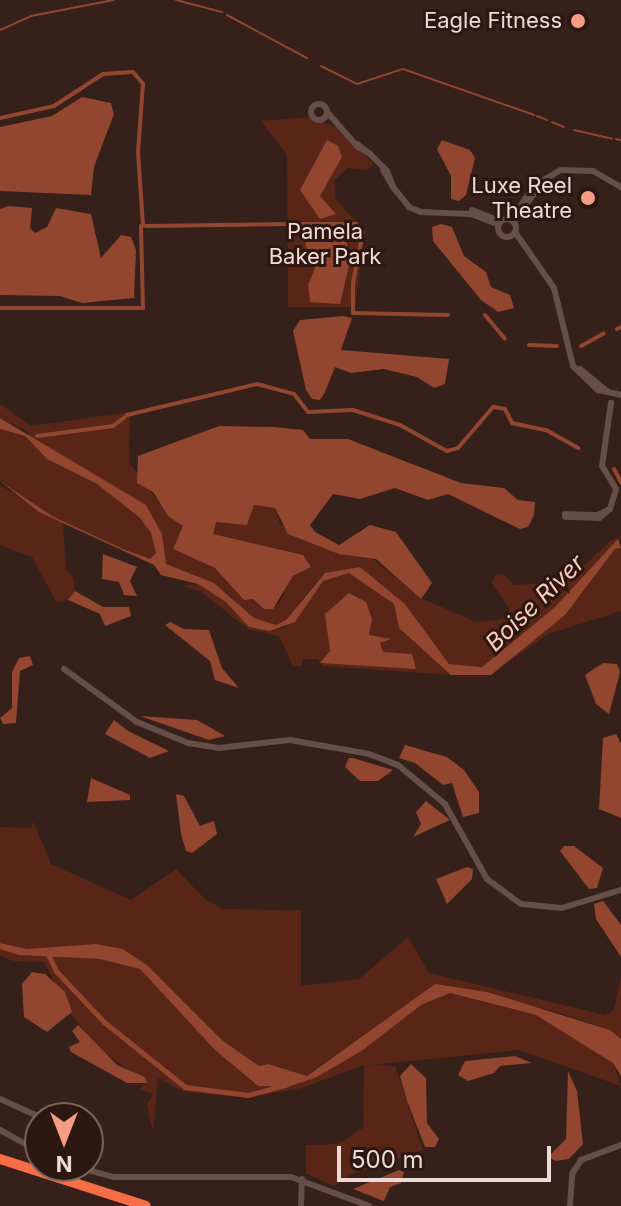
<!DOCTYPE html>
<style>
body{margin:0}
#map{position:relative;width:621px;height:1206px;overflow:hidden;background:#36201a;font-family:Inter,sans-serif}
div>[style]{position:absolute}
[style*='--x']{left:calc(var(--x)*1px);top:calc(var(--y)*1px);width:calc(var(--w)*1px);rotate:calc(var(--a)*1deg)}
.green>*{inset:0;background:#582517}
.water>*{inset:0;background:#92452f}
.stream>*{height:2px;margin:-1px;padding:0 1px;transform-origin:1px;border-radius:1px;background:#92452f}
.canal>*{height:4px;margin:-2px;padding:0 2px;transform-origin:2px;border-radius:2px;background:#92452f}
.river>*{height:5px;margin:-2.5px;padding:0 2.5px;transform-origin:2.5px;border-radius:2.5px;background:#92452f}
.secondary>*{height:6px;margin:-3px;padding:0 3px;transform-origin:3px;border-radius:3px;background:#674e47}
.secondary>.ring{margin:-3px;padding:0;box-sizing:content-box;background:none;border:6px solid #674e47;border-radius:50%}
.highway>*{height:10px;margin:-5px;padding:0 5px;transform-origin:5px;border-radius:5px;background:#f86d46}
.dots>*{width:22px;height:22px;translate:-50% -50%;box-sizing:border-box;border:4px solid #2c1711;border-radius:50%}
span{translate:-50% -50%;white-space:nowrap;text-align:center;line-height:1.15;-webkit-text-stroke:6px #2c1711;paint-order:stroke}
.poi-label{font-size:22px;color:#eadbd7}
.right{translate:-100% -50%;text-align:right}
.park-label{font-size:22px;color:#f3dbd4}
.water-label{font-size:24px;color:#fbcdbf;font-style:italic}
.north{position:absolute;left:24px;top:1102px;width:80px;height:80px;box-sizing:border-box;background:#2c1711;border:2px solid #786560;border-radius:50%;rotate:180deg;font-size:22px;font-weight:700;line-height:32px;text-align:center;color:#eadbd7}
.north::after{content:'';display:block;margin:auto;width:28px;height:36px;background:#f49e86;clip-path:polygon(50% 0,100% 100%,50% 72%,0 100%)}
.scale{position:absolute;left:337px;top:1146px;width:214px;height:36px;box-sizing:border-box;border:4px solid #eadbd7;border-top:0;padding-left:10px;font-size:24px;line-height:28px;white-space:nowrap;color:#eadbd7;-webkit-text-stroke:6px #2c1711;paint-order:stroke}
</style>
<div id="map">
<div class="green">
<i style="clip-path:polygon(307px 117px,336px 127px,374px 164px,367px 170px,348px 168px,334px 181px,336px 200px,365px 231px,355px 307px,288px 307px,287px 155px,261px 121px)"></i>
<i style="clip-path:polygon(0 404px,31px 426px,130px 412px,129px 462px,168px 515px,183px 526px,173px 549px,215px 568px,261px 607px,273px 609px,280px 602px,293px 576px,302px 572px,302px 555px,213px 534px,215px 522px,248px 524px,254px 505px,275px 508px,280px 524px,324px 548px,369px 556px,421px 598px,476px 622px,507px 619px,509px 608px,492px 583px,495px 575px,504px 574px,514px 585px,558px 582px,575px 574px,609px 542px,621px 536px,621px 538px,555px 607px,482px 667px,449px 664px,405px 604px,359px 567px,315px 583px,286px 620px,276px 625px,254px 619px,227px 593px,166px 564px,146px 505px,37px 444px,27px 431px,0 418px)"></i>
<i style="clip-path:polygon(0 429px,25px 436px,47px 459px,97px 484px,139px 517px,151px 533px,156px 553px,150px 560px,123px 549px,52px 516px,0 481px)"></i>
<i style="clip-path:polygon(0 485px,63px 523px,66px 570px,74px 578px,75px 591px,68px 600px,57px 603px,32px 557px,0 545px)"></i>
<i style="clip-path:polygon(621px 548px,621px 611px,548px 634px,491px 675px,565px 615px,615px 549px)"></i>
<i style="clip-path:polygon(349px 573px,394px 604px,399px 628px,451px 675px,323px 666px,318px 659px,303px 659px,302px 666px,293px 666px,279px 636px,248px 629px,200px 591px,182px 586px,198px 584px,270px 631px,286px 627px,323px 581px)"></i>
<i style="clip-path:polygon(33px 821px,51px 864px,131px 900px,176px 869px,206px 900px,223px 909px,301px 910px,301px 986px,359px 979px,408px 937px,429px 973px,605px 1015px,614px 1010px,621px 976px,621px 1039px,610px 1030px,557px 1012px,435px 984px,306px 1076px,268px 1064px,259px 1066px,222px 1040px,148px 966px,123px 949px,27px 949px,0 943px,0 827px,31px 828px)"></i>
<i style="clip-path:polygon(0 949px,113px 960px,140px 969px,215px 1050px,258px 1086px,289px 1087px,317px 1077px,363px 1050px,421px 1005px,450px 993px,536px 1015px,563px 1029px,613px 1063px,621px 1086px,519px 1050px,370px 1065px,395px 1066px,423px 1150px,350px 1175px,334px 1186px,306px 1174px,306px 1145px,338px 1144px,363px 1128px,364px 1065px,302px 1088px,247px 1098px,184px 1092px,158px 1078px,153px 1131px,147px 1105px,153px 1094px,139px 1089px,147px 1083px,95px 1046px,72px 1015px,44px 962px,14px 961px,0 956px)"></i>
</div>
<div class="water">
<i style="clip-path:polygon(82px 97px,111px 103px,114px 114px,94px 167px,91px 195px,0 191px,0 127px,52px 116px)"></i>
<i style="clip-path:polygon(327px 140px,338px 146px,342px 157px,320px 196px,336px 214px,320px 219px,300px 190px)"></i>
<i style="clip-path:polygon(442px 140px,470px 150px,475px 158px,466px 195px,459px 201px,451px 199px,451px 176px,437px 149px)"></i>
<i style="clip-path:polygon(8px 206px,32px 208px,30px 228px,35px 233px,47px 227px,56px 208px,91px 214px,101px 258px,121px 235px,131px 237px,136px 250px,134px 298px,82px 303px,59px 296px,0 295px,0 209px)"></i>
<i style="clip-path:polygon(441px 224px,452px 227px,464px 256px,486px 272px,491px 287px,510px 295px,514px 308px,498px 312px,481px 300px,433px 241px,432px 227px)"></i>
<i style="clip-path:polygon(309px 234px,346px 239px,350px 261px,340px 304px,310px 302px,308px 285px,315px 268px,305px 244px)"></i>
<i style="clip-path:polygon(343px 316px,352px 318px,341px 350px,449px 359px,445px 384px,434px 388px,417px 377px,384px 369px,351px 373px,335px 367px,325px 392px,320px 400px,312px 399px,306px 390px,293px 331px,300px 320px)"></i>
<i style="clip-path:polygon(0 418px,146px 505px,162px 534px,166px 564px,214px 583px,254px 618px,276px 625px,286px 620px,325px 573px,360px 567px,405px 604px,449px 664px,482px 667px,555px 607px,618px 539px,621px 548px,615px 549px,565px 615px,491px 675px,451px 675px,399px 628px,394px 604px,349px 573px,323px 581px,295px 622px,270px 631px,249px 627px,226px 602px,198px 584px,161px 575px,154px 565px,39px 512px,0 481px,52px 516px,123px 549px,150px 559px,156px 553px,151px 533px,139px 517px,97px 484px,47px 459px,25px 436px,0 429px)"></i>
<i style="clip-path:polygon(219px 426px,274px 427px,303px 430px,310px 439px,348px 439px,461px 483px,504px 488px,518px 500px,535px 502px,534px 515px,528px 527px,520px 529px,448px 494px,428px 500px,395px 488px,360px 499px,333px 494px,310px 525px,315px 532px,339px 545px,370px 525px,396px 532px,432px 583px,421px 599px,376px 559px,339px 554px,288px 534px,275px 508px,254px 505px,247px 525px,216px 522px,213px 534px,303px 555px,311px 567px,293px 576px,273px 609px,264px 609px,253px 599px,244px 600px,215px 568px,173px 549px,183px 526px,168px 516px,153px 492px,137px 483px,138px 456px)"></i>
<i style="clip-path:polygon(103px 554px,137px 567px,130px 581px,137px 596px,124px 595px,119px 582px,102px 579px)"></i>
<i style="clip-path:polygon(75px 591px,103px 607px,129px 607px,131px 616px,105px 626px,100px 614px,68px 600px)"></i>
<i style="clip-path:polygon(349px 593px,366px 602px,372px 619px,369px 635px,391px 639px,380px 643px,383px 652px,412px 654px,416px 669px,320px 663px,330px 651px,325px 614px)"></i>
<i style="clip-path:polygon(170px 622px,184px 629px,209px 630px,222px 668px,239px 688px,215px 680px,210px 661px,165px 625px)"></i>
<i style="clip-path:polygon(30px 656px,33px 665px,20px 671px,16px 723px,3px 724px,0 718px,12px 708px,12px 672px,19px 658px)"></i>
<i style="clip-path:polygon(603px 663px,617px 664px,620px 672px,609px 714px,596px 704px,585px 675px)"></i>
<i style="clip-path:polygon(140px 716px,197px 720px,225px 736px,209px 740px)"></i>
<i style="clip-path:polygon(114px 720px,128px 731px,169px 751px,150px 758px,105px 734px)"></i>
<i style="clip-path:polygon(616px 734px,621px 744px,621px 818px,599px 809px,603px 738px)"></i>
<i style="clip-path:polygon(405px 745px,447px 757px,464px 770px,479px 792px,479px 813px,463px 817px,452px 783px,443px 785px,415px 763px,399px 758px)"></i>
<i style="clip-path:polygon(349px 758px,353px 758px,393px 770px,378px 781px,360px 781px,345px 767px)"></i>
<i style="clip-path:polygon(91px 778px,130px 795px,130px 800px,87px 802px)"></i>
<i style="clip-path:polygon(176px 794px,184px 796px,200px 826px,214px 821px,217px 834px,192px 853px,186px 851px,181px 834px)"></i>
<i style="clip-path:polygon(426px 801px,450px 820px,413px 837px,421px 824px,416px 812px)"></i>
<i style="clip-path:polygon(564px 846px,574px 846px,603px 868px,597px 888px,589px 889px,560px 851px)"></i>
<i style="clip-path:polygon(467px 867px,473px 869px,472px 879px,447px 904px,436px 879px)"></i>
<i style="clip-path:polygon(603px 901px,621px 925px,621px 957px,596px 919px,594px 904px)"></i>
<i style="clip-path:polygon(0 943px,27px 949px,96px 944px,123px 949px,148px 966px,222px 1040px,259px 1066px,268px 1064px,307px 1076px,435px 984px,487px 992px,610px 1030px,621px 1039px,621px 1076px,613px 1063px,536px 1015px,450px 993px,421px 1005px,363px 1050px,317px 1077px,288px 1087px,258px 1086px,215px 1050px,140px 969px,100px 959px,19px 955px,0 949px)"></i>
<i style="clip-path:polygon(32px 972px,45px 974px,65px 992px,72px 1012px,47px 1032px,24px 1017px,22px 984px)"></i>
<i style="clip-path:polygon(78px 1025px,117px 1065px,145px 1077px,147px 1083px,127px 1083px,71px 1052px,69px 1047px,80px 1042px,72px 1031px)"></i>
<i style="clip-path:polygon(515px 1056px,532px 1063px,500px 1066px,494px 1073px,468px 1081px,458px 1075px,465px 1061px)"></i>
<i style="clip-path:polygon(411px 1064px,426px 1078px,427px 1123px,439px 1139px,435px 1147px,425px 1147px,407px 1101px,400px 1076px)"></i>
<i style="clip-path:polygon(568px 1071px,577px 1091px,583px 1144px,569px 1159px,556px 1161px,548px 1157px,566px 1139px)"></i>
<i style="clip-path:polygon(399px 1170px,404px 1172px,401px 1183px,390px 1187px,384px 1201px,353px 1189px)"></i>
</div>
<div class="stream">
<i style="--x:176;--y:0;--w:48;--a:14.6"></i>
<i style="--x:227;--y:15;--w:91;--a:28.3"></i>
<i style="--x:0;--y:30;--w:34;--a:-24"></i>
<i style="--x:31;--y:16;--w:84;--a:-11"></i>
<i style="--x:321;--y:66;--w:40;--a:26.6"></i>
<i style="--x:357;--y:84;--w:48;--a:-18.1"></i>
<i style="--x:403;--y:69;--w:139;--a:19.3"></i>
<i style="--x:537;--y:116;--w:11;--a:22"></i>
<i style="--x:552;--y:122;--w:13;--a:23"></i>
<i style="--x:574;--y:130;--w:39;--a:13"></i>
<i style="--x:616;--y:139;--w:5;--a:11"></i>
</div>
<div class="canal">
<i style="--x:0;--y:118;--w:55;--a:-12.5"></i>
<i style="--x:54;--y:106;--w:59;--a:-33.1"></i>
<i style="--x:103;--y:74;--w:30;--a:-4"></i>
<i style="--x:133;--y:72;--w:16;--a:50"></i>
<i style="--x:143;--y:84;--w:68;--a:94.2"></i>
<i style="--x:138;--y:152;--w:74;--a:86.1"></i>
<i style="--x:293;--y:224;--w:63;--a:0"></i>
<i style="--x:356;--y:224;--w:11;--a:49"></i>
<i style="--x:363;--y:232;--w:52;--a:101.1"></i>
<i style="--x:353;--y:283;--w:30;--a:90"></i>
<i style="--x:353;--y:313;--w:95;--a:1.2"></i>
<i style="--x:146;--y:226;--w:144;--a:-0.8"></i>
<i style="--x:0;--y:308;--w:143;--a:0"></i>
<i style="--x:143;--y:308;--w:82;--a:-91.4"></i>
<i style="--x:485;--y:315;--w:31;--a:50"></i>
<i style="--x:617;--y:329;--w:4;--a:-27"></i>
<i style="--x:529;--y:345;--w:28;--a:2"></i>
<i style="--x:581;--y:346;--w:26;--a:-29"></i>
<i style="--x:127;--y:415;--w:134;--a:-13.4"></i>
<i style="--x:257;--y:384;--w:38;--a:15"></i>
<i style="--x:294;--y:394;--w:23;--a:52"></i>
<i style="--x:308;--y:412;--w:45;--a:-2.5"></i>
<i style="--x:353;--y:410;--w:49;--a:17.7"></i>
<i style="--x:400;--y:425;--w:54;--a:29"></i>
<i style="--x:447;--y:451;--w:11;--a:-15"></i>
<i style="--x:458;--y:448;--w:54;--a:-49.5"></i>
<i style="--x:493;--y:407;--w:12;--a:9"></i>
<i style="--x:505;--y:409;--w:16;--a:63"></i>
<i style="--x:512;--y:423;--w:35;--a:12"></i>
<i style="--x:546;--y:430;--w:37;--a:29"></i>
<i style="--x:37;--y:436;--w:77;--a:-7.5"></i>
<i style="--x:113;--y:426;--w:15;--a:-37"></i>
<i style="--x:614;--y:469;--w:15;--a:62"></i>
</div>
<div class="river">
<i style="--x:47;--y:952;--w:21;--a:65"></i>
<i style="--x:56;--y:971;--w:70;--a:46.7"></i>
<i style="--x:104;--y:1022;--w:104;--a:38.7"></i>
<i style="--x:185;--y:1087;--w:64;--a:7.2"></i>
<i style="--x:248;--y:1095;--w:39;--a:-15"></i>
</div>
<div class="secondary">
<i class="ring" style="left:311px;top:104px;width:10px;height:10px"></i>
<i style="--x:327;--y:112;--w:47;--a:48.5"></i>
<i style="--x:358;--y:147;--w:14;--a:30"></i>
<i style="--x:370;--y:154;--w:16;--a:-142"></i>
<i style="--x:370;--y:154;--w:24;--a:45"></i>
<i style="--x:387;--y:171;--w:17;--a:69"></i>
<i style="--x:393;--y:187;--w:20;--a:-120"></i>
<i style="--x:393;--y:187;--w:26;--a:51"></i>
<i style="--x:409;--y:207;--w:13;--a:23"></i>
<i style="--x:421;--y:212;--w:50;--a:2.3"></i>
<i style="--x:471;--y:214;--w:30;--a:21"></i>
<i style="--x:472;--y:210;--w:31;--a:22"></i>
<i class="ring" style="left:498px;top:219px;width:12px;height:12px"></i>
<i style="--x:511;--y:220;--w:41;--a:-55.9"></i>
<i style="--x:534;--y:186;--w:31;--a:-31"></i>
<i style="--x:561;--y:170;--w:32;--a:2"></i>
<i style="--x:593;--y:171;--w:32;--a:30"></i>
<i style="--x:514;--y:223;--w:36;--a:-56"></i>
<i style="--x:515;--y:232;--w:68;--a:55.1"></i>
<i style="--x:554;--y:288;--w:80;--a:76.3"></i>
<i style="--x:573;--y:366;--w:35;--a:44"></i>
<i style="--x:598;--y:390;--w:24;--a:12"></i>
<i style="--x:580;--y:369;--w:35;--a:39"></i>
<i style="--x:610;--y:509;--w:21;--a:-73"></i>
<i style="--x:616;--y:489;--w:27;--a:-121"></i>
<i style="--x:602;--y:466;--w:64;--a:-81.9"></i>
<i style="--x:565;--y:514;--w:33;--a:2"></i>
<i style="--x:598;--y:515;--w:13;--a:-27"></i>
<i style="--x:610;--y:509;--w:14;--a:141"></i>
<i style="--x:599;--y:518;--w:34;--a:-178"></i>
<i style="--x:64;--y:669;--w:90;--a:36"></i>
<i style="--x:137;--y:722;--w:55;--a:22.4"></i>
<i style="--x:188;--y:743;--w:31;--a:9"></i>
<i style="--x:219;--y:748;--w:71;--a:-6.4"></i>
<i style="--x:290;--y:740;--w:80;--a:10"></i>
<i style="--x:369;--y:754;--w:31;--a:21"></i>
<i style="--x:398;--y:765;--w:61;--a:39.7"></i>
<i style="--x:445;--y:804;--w:86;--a:60.8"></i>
<i style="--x:487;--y:879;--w:42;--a:36.3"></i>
<i style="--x:521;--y:904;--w:41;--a:5.6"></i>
<i style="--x:562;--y:908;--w:62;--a:-17"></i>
<i style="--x:0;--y:1099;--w:46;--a:24.3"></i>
<i style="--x:0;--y:1130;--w:46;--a:28.8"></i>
<i style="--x:74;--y:1166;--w:41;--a:15.8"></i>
<i style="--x:113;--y:1177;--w:178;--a:0"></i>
<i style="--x:291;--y:1177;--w:83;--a:20.4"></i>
<i style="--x:301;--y:1206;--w:27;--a:-88"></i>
<i style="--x:570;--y:1206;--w:32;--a:-86"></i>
<i style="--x:572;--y:1174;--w:17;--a:-57"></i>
<i style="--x:581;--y:1160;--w:43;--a:-20.6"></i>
</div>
<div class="highway">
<i style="--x:0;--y:1159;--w:153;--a:17.8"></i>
</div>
<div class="dots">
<i style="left:578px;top:21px;background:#f49e86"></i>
<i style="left:588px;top:198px;background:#f49e86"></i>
</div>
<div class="poi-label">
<span class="right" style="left:562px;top:21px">Eagle Fitness</span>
<span class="right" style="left:572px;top:198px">Luxe Reel<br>Theatre</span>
</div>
<div class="park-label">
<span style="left:325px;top:244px">Pamela<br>Baker Park</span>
</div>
<div class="water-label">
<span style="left:535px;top:603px;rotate:-44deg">Boise River</span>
</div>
<div class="north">N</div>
<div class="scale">500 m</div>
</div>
